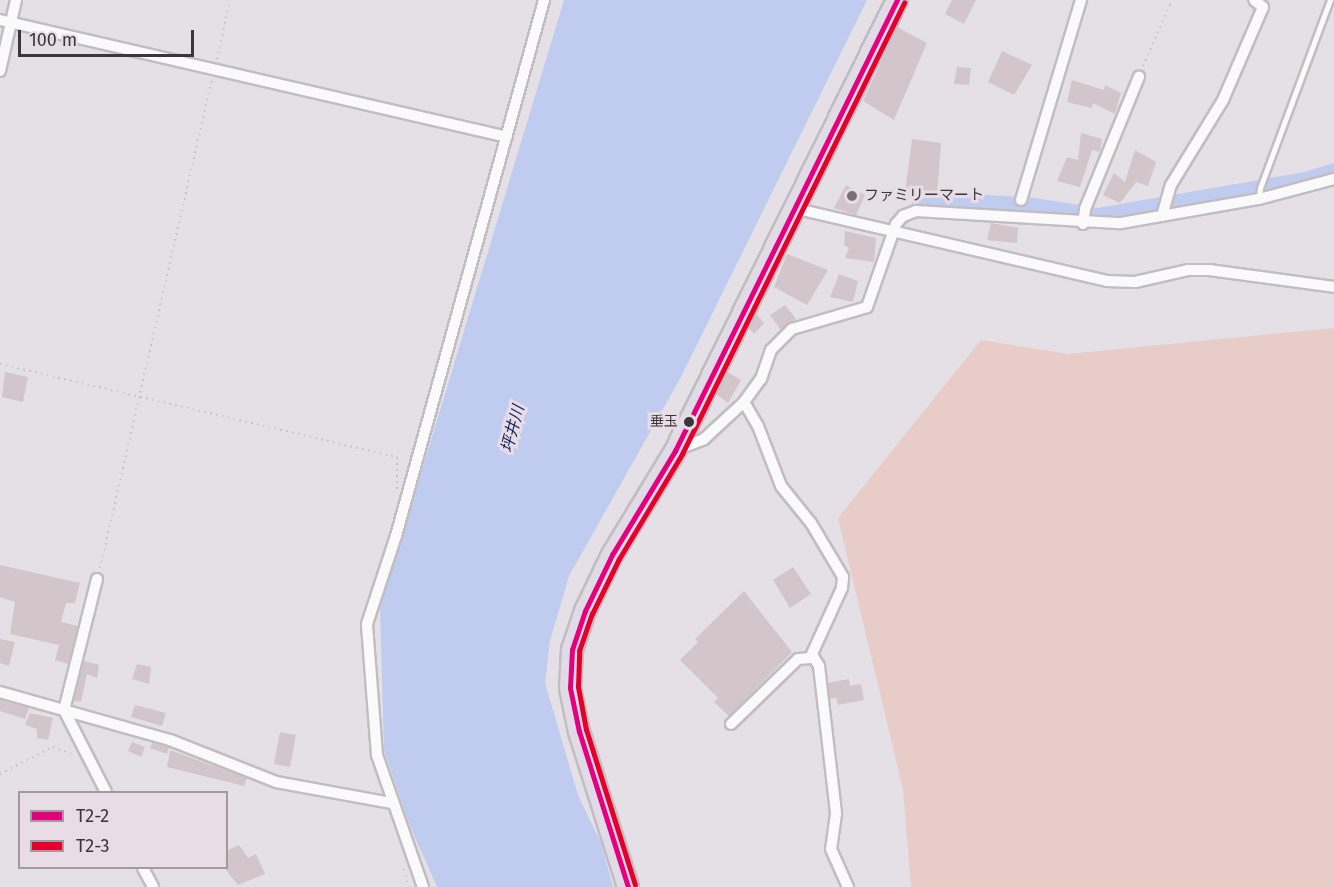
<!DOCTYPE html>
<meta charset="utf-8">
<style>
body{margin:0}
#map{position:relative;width:1334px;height:887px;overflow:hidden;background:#e5e0e5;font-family:"Fira Sans","Noto Sans JP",sans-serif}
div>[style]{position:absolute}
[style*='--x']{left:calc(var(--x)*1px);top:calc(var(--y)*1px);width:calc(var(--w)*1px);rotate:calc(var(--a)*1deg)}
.green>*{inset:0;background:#e7ccc7}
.water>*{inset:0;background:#c0ccef}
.river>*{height:21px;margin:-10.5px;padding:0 10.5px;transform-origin:10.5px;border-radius:10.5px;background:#c0ccef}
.building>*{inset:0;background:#d2c6ca}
.path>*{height:2px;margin-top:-1px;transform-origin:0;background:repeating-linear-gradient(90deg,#c4c3c4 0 1.5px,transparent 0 6px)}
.roads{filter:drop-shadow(2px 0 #c1bdc1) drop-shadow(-2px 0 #c1bdc1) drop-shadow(0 2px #c1bdc1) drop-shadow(0 -2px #c1bdc1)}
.lane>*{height:5px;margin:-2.5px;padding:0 2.5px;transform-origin:2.5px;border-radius:2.5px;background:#fbfafb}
.street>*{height:10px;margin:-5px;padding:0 5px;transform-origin:5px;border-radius:5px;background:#fbfafb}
.highway>*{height:20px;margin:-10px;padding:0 10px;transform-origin:10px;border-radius:10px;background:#e0dbe7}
.bus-1>*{height:4.5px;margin:-2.25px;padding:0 2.25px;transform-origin:2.25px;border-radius:2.25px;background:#e5007d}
.bus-2>*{height:4.5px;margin:-2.25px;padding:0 2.25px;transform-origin:2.25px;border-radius:2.25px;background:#e4002b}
.dots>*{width:16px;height:16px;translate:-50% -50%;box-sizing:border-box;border:3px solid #e8dde6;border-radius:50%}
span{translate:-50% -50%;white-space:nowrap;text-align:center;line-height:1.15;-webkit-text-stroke:6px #e8dde6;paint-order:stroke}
.bus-label{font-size:14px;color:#3a3639}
.right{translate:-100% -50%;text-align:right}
.poi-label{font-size:15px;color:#3a3639}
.left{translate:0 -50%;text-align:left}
.water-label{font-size:16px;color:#14235a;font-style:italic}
.legend{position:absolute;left:18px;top:791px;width:210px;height:78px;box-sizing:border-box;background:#e8dde6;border:2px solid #a29aa1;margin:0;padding:8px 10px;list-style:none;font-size:18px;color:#3a3639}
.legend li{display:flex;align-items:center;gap:12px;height:30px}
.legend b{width:30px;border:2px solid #a29aa1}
.scale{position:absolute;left:18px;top:30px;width:176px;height:27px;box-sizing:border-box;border:3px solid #3a3639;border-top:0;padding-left:8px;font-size:18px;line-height:21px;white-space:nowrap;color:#3a3639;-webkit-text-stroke:4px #e8dde6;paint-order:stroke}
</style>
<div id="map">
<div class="green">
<i style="clip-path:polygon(1334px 328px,1334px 887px,911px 887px,903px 789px,838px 518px,981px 340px,1068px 354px)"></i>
</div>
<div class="water">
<i style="clip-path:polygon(564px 0,867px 0,681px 377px,569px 576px,550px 641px,545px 683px,578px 795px,601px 843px,613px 887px,437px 887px,410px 826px,384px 750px,380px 609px)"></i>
</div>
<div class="river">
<i style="--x:1022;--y:206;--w:76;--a:9.1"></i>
<i style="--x:1097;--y:218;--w:211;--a:-9.8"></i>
<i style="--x:1305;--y:182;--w:30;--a:-17"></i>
<i style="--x:921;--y:207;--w:12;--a:-20"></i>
<i style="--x:932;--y:203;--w:77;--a:2.2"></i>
</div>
<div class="building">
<i style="clip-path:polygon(952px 0,976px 0,964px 24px,945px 14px)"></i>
<i style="clip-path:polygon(897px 27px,927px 43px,894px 120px,863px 101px)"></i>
<i style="clip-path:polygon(1002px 51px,1032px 65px,1014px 95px,988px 82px)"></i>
<i style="clip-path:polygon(957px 67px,971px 68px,969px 85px,954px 84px)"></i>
<i style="clip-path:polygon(1072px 80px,1104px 90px,1105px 85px,1121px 93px,1115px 114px,1093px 103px,1092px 108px,1067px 102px)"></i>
<i style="clip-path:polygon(1081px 133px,1102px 139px,1100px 152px,1092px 150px,1080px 187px,1057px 181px,1067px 157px,1078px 160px)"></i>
<i style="clip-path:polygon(912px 139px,941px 143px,937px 196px,905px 193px)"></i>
<i style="clip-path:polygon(1135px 150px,1156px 162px,1148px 186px,1136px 182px,1120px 203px,1103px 195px,1114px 173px,1125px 182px)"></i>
<i style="clip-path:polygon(846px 185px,865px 195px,856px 215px,834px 208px)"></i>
<i style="clip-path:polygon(991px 223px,1018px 228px,1017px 243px,987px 240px)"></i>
<i style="clip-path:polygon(845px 231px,876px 238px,874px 262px,845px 258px,849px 248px,844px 245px)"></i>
<i style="clip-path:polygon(787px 254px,828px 270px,807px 305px,774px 287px)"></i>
<i style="clip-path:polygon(839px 274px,858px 281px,853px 302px,830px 297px)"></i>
<i style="clip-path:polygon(785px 305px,796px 319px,780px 329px,770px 315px)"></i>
<i style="clip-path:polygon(756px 313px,764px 323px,754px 334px,749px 328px)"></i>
<i style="clip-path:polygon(5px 372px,28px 377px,23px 402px,2px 397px)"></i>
<i style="clip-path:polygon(727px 372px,741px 380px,728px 403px,716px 394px)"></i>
<i style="clip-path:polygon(0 565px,80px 583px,75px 603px,66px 603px,61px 622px,78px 626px,68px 664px,55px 660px,59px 645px,10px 634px,15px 602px,0 597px)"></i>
<i style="clip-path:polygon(793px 567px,811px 594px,790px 608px,773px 580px)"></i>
<i style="clip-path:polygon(744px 591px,792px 652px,729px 716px,714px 702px,718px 698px,680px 660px,698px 642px,695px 639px)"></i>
<i style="clip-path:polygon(0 639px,15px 642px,9px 666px,0 663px)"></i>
<i style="clip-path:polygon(84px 661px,99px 665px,97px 678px,87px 674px,81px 702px,74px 701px)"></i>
<i style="clip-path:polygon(137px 664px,151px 667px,149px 684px,132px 679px)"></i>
<i style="clip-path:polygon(849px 679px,850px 686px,861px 684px,864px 700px,838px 705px,836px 698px,830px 699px,828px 683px)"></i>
<i style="clip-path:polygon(0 700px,29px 708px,25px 719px,0 711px)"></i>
<i style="clip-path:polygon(135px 705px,166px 713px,162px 726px,131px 717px)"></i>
<i style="clip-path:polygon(30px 713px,53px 718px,48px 740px,37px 738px,37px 729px,25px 725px)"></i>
<i style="clip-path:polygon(280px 732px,296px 735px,290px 767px,274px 764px)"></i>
<i style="clip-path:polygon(132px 742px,145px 747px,141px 757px,128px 751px)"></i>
<i style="clip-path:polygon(152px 743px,169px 747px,167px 754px,150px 748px)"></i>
<i style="clip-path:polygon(170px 750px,247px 778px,244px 786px,167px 767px)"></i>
<i style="clip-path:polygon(239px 845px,248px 858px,256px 854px,265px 874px,238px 885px,226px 870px,226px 851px)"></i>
</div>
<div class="path">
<i style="--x:217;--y:59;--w:60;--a:-77.6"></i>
<i style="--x:1143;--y:66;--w:72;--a:-66.3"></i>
<i style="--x:0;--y:364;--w:408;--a:13.2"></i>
<i style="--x:397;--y:457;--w:33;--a:90"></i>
<i style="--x:100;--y:568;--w:502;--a:-77.1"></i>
<i style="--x:0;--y:774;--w:59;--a:-27"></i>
<i style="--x:53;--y:747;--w:22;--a:21"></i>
<i style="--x:404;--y:869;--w:18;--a:77"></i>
</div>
<div class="roads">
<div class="lane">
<i style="--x:1259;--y:199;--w:11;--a:-85"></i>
<i style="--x:1260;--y:188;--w:201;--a:-69.6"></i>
</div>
<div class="street">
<i style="--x:0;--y:20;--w:520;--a:12.99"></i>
<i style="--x:0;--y:71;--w:73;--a:-77.3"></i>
<i style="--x:1021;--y:200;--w:209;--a:-73.3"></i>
<i style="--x:793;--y:208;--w:322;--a:13.1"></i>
<i style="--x:1107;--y:281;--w:28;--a:2"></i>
<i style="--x:1135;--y:282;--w:54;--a:-12.8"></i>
<i style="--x:1188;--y:270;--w:21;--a:0"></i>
<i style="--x:1209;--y:270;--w:126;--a:7.7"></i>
<i style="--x:1162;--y:216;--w:32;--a:-74"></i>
<i style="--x:1171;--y:185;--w:100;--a:-58.5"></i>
<i style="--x:1223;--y:100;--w:101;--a:-66.7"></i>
<i style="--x:1263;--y:7;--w:11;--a:-142"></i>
<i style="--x:1083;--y:224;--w:15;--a:-82"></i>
<i style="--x:1085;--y:209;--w:143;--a:-67.8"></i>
<i style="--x:744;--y:402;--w:28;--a:60"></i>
<i style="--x:758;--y:426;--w:64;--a:69"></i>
<i style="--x:781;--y:486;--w:48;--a:51"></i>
<i style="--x:811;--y:523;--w:63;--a:59.3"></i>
<i style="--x:843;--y:577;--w:11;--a:95"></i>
<i style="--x:842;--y:588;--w:75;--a:114.5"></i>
<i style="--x:676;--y:450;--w:30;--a:-21"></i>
<i style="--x:704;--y:439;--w:54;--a:-42.8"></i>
<i style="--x:744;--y:402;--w:29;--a:-54"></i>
<i style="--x:761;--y:379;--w:31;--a:-71"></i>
<i style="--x:771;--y:350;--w:30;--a:-45"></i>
<i style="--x:792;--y:329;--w:78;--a:-16.3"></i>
<i style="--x:867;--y:307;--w:88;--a:-70.7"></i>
<i style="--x:896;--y:224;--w:11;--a:-49"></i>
<i style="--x:903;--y:216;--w:14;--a:-21"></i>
<i style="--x:916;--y:211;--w:205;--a:3.4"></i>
<i style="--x:1121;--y:223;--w:140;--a:-9.9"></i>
<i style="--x:1259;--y:199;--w:78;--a:-14.9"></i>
<i style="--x:97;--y:579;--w:135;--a:104.1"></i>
<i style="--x:64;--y:710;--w:92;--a:62.9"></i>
<i style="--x:0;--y:692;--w:177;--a:15.8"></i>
<i style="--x:170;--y:740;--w:114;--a:21.6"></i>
<i style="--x:276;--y:782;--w:118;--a:10.3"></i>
<i style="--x:731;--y:724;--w:93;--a:-44.1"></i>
<i style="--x:798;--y:659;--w:16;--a:-4"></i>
<i style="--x:814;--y:658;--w:9;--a:58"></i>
<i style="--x:819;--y:666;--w:149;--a:83.4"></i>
<i style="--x:836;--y:814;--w:35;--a:98"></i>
<i style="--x:831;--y:849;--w:42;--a:65.9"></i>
<i style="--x:143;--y:868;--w:21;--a:62"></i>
<i style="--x:423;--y:887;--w:140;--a:-109.2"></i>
<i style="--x:377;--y:755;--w:131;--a:-94.4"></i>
<i style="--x:367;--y:624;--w:93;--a:-71.8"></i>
<i style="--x:396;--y:536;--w:556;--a:-74.56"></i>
</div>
<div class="highway">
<i style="--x:628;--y:887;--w:163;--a:-107.5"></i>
<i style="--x:579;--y:732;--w:45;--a:-101.6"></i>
<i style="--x:570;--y:688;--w:38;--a:-87"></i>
<i style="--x:572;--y:650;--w:41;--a:-71.6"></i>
<i style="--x:585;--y:611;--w:62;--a:-64.3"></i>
<i style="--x:612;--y:555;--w:122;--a:-58.8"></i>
<i style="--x:675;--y:451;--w:503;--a:-63.79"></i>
</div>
</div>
<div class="bus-1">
<i style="--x:628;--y:887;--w:163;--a:-107.5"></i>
<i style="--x:579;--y:732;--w:45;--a:-101.6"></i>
<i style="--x:570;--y:688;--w:38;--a:-87"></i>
<i style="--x:572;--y:650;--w:41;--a:-71.6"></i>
<i style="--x:585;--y:611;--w:62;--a:-64.3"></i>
<i style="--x:612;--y:555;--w:122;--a:-58.8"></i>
<i style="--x:675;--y:451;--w:503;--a:-63.79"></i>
</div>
<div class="bus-2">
<i style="--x:635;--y:885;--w:163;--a:-107.5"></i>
<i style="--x:586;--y:730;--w:44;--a:-100.5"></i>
<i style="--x:578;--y:687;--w:36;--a:-88"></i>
<i style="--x:579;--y:651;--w:39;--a:-71"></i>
<i style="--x:592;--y:614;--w:61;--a:-63.9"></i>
<i style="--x:619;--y:559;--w:122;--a:-59"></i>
<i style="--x:682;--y:454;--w:503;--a:-63.79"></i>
</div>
<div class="dots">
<i style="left:852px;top:196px;background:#767275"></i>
<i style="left:689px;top:422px;background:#3a3639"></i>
</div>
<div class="bus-label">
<span class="right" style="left:678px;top:422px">垂玉</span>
</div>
<div class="poi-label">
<span class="left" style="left:864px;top:196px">ファミリーマート</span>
</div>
<div class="water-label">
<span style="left:513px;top:429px;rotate:-75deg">坪井川</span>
</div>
<ul class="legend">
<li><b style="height:8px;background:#e5007d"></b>T2-2</li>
<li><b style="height:8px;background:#e4002b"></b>T2-3</li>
</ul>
<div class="scale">100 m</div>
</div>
